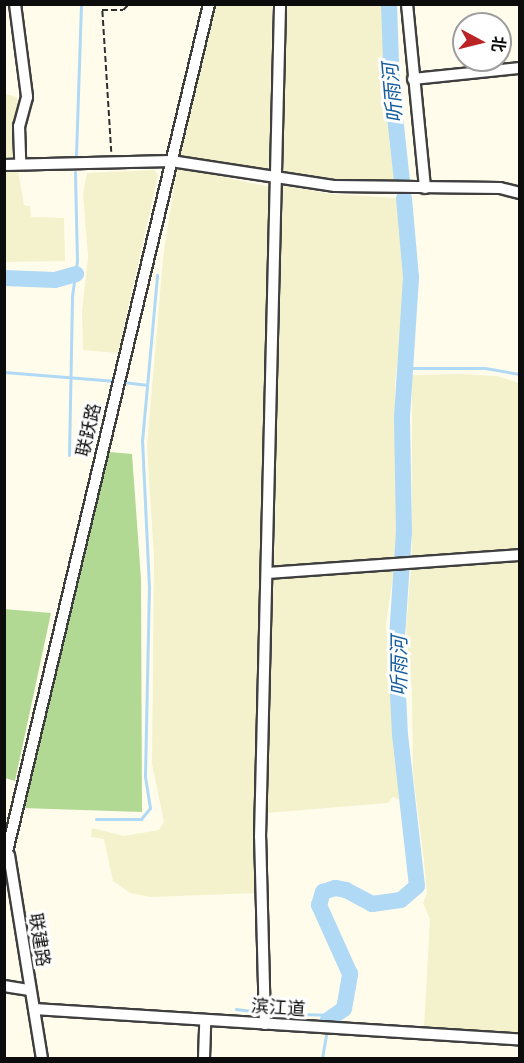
<!DOCTYPE html>
<meta charset="utf-8">
<style>
body{margin:0}
#map{position:relative;width:524px;height:1063px;overflow:hidden;background:#fffceb;font-family:"Times New Roman","Noto Sans SC",serif}
div>[style]{position:absolute}
[style*='--x']{left:calc(var(--x)*1px);top:calc(var(--y)*1px);width:calc(var(--w)*1px);rotate:calc(var(--a)*1deg)}
.farmland>*{inset:0;background:#f4f2cc}
.forest>*{inset:0;background:#b1d994}
.stream>*{height:3px;margin:-1.5px;padding:0 1.5px;transform-origin:1.5px;border-radius:1.5px;background:#b0d9f6}
.river>*{height:16px;margin:-8px;padding:0 8px;transform-origin:8px;border-radius:8px;background:#b0d9f6}
.path>*{height:1.5px;margin-top:-0.75px;transform-origin:0;background:repeating-linear-gradient(90deg,#2e2e2e 0 6px,transparent 0 9px)}
.roads{filter:drop-shadow(2px 0 #3f3f3f) drop-shadow(-2px 0 #3f3f3f) drop-shadow(0 2px #3f3f3f) drop-shadow(0 -2px #3f3f3f)}
.minor>*{height:10px;margin:-5px;padding:0 5px;transform-origin:5px;border-radius:5px;background:#fff}
span{translate:-50% -50%;white-space:nowrap;text-align:center;line-height:1.15;-webkit-text-stroke:6px #fff;paint-order:stroke}
.street-label{font-size:18px;color:#0c0c0c}
.water-label{font-size:20px;color:#165d9d;font-style:italic}
.frame{position:absolute;inset:0;border:6px solid #0c0c0c;pointer-events:none}
.north{position:absolute;left:452px;top:12px;width:60px;height:60px;box-sizing:border-box;background:#fff;border:2px solid #9e9e9e;border-radius:50%;rotate:97deg;font-size:16px;font-weight:700;line-height:24px;text-align:center;color:#0c0c0c}
.north::after{content:'';display:block;margin:auto;width:21px;height:27px;background:#bb2426;clip-path:polygon(50% 0,100% 100%,50% 72%,0 100%)}
</style>
<div id="map">
<div class="farmland">
<i style="clip-path:polygon(213px 5px,272px 5px,271px 174px,176px 157px)"></i>
<i style="clip-path:polygon(284px 5px,382px 5px,395px 185px,281px 176px)"></i>
<i style="clip-path:polygon(5px 94px,17px 97px,20px 164px,5px 165px)"></i>
<i style="clip-path:polygon(177px 167px,270px 187px,256px 893px,151px 897px,130px 893px,113px 881px,104px 839px,91px 837px,92px 828px,124px 836px,159px 830px,164px 822px,152px 764px,154px 558px,147px 446px,163px 258px)"></i>
<i style="clip-path:polygon(154px 170px,158px 175px,118px 353px,83px 350px,82px 311px,88px 257px,83px 194px,87px 173px)"></i>
<i style="clip-path:polygon(5px 171px,18px 171px,24px 205px,30px 206px,31px 217px,64px 218px,65px 261px,5px 262px)"></i>
<i style="clip-path:polygon(281px 185px,331px 194px,397px 198px,404px 247px,404px 309px,395px 382px,397px 562px,279px 570px,274px 565px)"></i>
<i style="clip-path:polygon(460px 374px,497px 376px,519px 383px,519px 551px,412px 557px,412px 375px)"></i>
<i style="clip-path:polygon(519px 562px,519px 1034px,424px 1027px,430px 919px,423px 903px,427px 893px,424px 861px,413px 774px,412px 694px,406px 628px,411px 568px)"></i>
<i style="clip-path:polygon(394px 570px,386px 624px,393px 736px,403px 801px,393px 797px,388px 803px,266px 813px,272px 580px,279px 576px)"></i>
</div>
<div class="forest">
<i style="clip-path:polygon(109px 452px,132px 454px,141px 579px,142px 812px,22px 808px)"></i>
<i style="clip-path:polygon(4px 609px,51px 613px,15px 781px,5px 778px)"></i>
</div>
<div class="stream">
<i style="--x:76;--y:155;--w:151;--a:-88.1"></i>
<i style="--x:406;--y:368;--w:79;--a:0"></i>
<i style="--x:485;--y:368;--w:36;--a:10"></i>
<i style="--x:4;--y:372;--w:112;--a:4.6"></i>
<i style="--x:123;--y:382;--w:23;--a:7"></i>
<i style="--x:69;--y:455;--w:159;--a:-88.9"></i>
<i style="--x:72;--y:296;--w:34;--a:-82"></i>
<i style="--x:77;--y:262;--w:90;--a:-91.3"></i>
<i style="--x:96;--y:819;--w:45;--a:0"></i>
<i style="--x:141;--y:819;--w:14;--a:-51"></i>
<i style="--x:150;--y:808;--w:32;--a:-99"></i>
<i style="--x:145;--y:776;--w:188;--a:-88.8"></i>
<i style="--x:149;--y:588;--w:147;--a:-92.7"></i>
<i style="--x:142;--y:441;--w:167;--a:-84.8"></i>
<i style="--x:236;--y:1009;--w:25;--a:7"></i>
<i style="--x:267;--y:1013;--w:68;--a:1.7"></i>
<i style="--x:322;--y:1058;--w:23;--a:-80"></i>
</div>
<div class="river">
<i style="--x:389;--y:4;--w:85;--a:88"></i>
<i style="--x:392;--y:89;--w:93;--a:83.8"></i>
<i style="--x:4;--y:278;--w:51;--a:2.2"></i>
<i style="--x:55;--y:280;--w:22;--a:-16"></i>
<i style="--x:328;--y:1020;--w:19;--a:-35"></i>
<i style="--x:344;--y:1009;--w:36;--a:-80"></i>
<i style="--x:350;--y:974;--w:76;--a:-114.2"></i>
<i style="--x:319;--y:905;--w:14;--a:-73"></i>
<i style="--x:323;--y:892;--w:13;--a:-18"></i>
<i style="--x:335;--y:888;--w:11;--a:10"></i>
<i style="--x:346;--y:890;--w:30;--a:28"></i>
<i style="--x:372;--y:904;--w:29;--a:-8"></i>
<i style="--x:401;--y:900;--w:21;--a:-41"></i>
<i style="--x:417;--y:886;--w:152;--a:-96.4"></i>
<i style="--x:400;--y:735;--w:83;--a:-92.8"></i>
<i style="--x:396;--y:652;--w:119;--a:-86.2"></i>
<i style="--x:404;--y:533;--w:116;--a:-91"></i>
<i style="--x:402;--y:417;--w:140;--a:-86.3"></i>
<i style="--x:411;--y:277;--w:79;--a:-95.1"></i>
</div>
<div class="path">
<i style="--x:111;--y:152;--w:142;--a:-93.6"></i>
<i style="--x:102;--y:10;--w:21;--a:0"></i>
<i style="--x:123;--y:10;--w:8;--a:-45"></i>
</div>
<div class="roads">
<div class="minor">
<i style="--x:15;--y:4;--w:94;--a:82.6"></i>
<i style="--x:27;--y:97;--w:30;--a:105"></i>
<i style="--x:19;--y:126;--w:38;--a:88"></i>
<i style="--x:407;--y:4;--w:185;--a:84.4"></i>
<i style="--x:413;--y:79;--w:108;--a:-5.9"></i>
<i style="--x:4;--y:165;--w:167;--a:-1.4"></i>
<i style="--x:171;--y:161;--w:166;--a:8.7"></i>
<i style="--x:335;--y:186;--w:165;--a:0.7"></i>
<i style="--x:500;--y:188;--w:21;--a:14"></i>
<i style="--x:269;--y:573;--w:252;--a:-4.1"></i>
<i style="--x:9;--y:855;--w:206;--a:80.8"></i>
<i style="--x:4;--y:864;--w:884;--a:-76.59"></i>
<i style="--x:4;--y:986;--w:26;--a:9"></i>
<i style="--x:34;--y:1009;--w:487;--a:3.6"></i>
<i style="--x:265;--y:1024;--w:187;--a:-91.5"></i>
<i style="--x:260;--y:837;--w:833;--a:-88.62"></i>
<i style="--x:204;--y:1058;--w:38;--a:-88"></i>
</div>
</div>
<div class="street-label">
<span style="left:89px;top:430px;rotate:-77deg">联跃路</span>
<span style="left:39px;top:940px;rotate:81deg">联建路</span>
<span style="left:278px;top:1008px;rotate:4deg">滨江道</span>
</div>
<div class="water-label">
<span style="left:393px;top:93px;rotate:-95deg">听雨河</span>
<span style="left:399px;top:666px;rotate:-90deg">听雨河</span>
</div>
<div class="frame"></div>
<div class="north">北</div>
</div>
